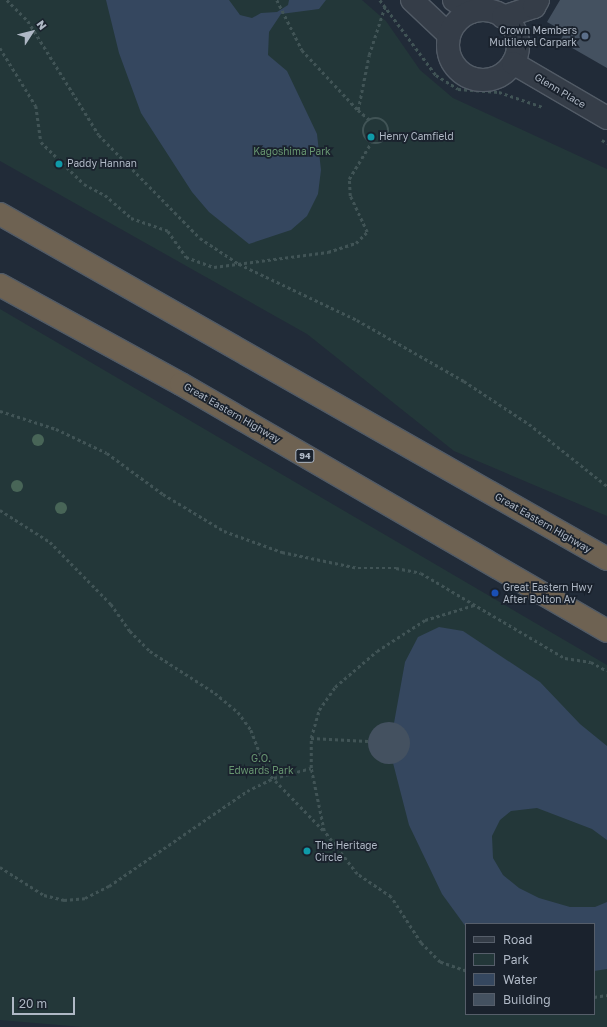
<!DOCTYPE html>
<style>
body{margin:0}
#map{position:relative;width:607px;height:1027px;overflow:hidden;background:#212b38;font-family:"Golos Text",sans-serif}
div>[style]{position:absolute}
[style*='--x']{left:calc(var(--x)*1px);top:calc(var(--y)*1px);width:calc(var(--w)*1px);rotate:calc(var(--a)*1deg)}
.green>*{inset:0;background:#233739}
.water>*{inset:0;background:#35475f}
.building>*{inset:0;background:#445160}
.round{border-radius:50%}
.path>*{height:2.5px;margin-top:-1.25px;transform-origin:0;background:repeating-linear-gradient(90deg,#415456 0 3px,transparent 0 6px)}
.path>.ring{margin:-1.25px;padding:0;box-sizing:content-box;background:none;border:2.5px solid #415456;border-radius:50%}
.roads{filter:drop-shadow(1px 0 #525b66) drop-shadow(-1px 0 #525b66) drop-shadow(0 1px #525b66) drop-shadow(0 -1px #525b66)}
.minor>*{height:22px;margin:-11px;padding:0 11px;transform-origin:11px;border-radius:11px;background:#353d48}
.minor>.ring{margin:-11px;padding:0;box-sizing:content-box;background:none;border:22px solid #353d48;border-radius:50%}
.highway>*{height:22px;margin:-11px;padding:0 11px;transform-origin:11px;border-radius:11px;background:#6e6252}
.trees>*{width:12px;height:12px;margin:-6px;border-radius:50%;background:#486557}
.dots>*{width:11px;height:11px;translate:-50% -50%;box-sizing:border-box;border:2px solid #1a222d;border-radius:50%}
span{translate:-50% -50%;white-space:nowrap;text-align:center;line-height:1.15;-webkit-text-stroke:3.5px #1a222d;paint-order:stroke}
.shield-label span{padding:1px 3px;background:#1a222d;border:1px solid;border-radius:3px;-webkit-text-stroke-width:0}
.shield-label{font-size:9px;color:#afb8c5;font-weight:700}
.poi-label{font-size:10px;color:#afb8c5}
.right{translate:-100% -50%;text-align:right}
.left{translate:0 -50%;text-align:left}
.street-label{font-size:10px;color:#afb8c5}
.park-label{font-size:10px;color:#679570}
.legend{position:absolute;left:465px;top:923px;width:130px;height:92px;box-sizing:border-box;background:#1a222d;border:1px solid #565e6a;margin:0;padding:5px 7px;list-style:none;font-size:12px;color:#afb8c5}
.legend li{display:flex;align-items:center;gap:8px;height:20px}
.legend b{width:20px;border:1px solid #565e6a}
.north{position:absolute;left:12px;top:12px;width:40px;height:40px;-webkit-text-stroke:3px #1a222d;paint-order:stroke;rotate:54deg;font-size:11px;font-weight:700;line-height:16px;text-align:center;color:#afb8c5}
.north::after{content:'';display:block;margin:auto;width:14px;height:18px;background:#afb8c5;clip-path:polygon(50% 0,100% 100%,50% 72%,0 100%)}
.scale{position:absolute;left:12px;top:997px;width:63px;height:18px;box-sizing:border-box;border:2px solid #afb8c5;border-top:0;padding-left:5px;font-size:12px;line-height:14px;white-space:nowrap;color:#afb8c5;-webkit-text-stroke:3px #1a222d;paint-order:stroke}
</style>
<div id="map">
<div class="green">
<i style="clip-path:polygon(0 0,362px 0,386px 21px,420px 70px,453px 98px,607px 169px,607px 516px,454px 451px,307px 334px,0 161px)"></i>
<i style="clip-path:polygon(evenodd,0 309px,607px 665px,607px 1027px,82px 1027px,0 1020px,0 309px,466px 924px,594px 924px,594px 1014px,466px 1014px,466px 924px)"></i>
</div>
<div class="water">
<i style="clip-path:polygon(106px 0,229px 0,240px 15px,252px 18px,261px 13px,277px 12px,288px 5px,289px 0,326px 0,319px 9px,281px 14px,269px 32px,268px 55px,287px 71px,317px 134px,321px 170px,318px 194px,307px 216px,291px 230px,249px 244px,209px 212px,192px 192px,141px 113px,119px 53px)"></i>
<i style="clip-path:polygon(439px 627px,463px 631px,540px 682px,580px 724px,607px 746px,607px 840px,592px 829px,537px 808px,511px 811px,500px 820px,492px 836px,493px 858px,503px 875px,519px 888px,539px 898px,570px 907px,595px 907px,607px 902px,607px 969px,594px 971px,594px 924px,466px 924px,466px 927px,442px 894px,409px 825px,393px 763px,405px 755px,409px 746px,405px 730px,394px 723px,405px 662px,418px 637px)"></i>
</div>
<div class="building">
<i style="clip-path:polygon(560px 0,607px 0,607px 68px,560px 41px,565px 32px,547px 22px)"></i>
<i class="round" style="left:368px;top:722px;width:42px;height:42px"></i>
</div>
<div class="path">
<i style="--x:7;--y:0;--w:30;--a:45"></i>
<i style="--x:28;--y:21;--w:134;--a:58.1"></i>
<i style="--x:99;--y:135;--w:144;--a:45.6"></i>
<i style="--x:200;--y:238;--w:47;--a:33.7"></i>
<i style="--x:239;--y:264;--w:131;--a:25.4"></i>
<i style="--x:357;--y:320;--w:123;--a:29.7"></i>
<i style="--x:464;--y:381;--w:78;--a:33.5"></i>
<i style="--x:529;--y:424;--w:100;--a:38.5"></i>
<i style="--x:277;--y:0;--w:56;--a:63.4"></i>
<i style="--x:302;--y:50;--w:82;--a:47"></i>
<i style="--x:358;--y:110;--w:56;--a:-78.7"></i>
<i style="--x:369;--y:55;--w:52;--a:-71.9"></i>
<i style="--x:380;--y:0;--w:94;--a:53.3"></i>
<i style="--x:436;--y:75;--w:26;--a:32"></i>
<i style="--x:458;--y:89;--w:41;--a:4.2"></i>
<i style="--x:499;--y:92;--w:46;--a:18.8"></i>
<i style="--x:0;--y:48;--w:68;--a:58.2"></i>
<i style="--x:36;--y:106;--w:36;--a:82"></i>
<i style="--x:41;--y:142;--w:60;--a:44.3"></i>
<i style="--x:84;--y:184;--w:24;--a:28"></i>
<i style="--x:105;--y:195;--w:35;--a:41"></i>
<i style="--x:131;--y:218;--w:39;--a:19"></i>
<i style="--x:168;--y:231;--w:32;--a:55"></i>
<i style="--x:186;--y:257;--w:30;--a:20"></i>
<i style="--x:214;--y:267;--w:115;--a:-7.5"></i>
<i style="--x:328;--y:252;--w:29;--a:-18"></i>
<i style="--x:356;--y:243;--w:16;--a:-45"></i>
<i style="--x:367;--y:232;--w:40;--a:-115"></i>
<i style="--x:350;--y:196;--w:17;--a:-93"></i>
<i style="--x:349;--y:179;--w:42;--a:-58.6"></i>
<i style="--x:358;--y:110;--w:16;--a:40"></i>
<i class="ring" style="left:363px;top:118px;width:23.5px;height:23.5px"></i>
<i style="--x:602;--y:140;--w:6;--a:31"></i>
<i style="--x:0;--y:411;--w:59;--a:17.8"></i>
<i style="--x:56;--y:429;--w:56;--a:25.2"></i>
<i style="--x:107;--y:453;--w:69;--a:36.2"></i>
<i style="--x:163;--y:494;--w:71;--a:31.2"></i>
<i style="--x:224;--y:531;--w:62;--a:19.9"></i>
<i style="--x:282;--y:552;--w:78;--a:11.9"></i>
<i style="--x:358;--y:568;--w:38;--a:0"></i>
<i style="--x:396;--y:568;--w:25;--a:11"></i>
<i style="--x:421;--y:573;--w:167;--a:30.6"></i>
<i style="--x:565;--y:658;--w:26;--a:9"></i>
<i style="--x:591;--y:662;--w:18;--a:29"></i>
<i style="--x:0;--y:510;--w:59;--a:32.6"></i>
<i style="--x:50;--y:542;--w:87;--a:45.5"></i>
<i style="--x:111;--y:604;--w:33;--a:55"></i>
<i style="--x:130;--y:631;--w:28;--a:45"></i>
<i style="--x:150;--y:651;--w:77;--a:32.9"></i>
<i style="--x:215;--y:693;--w:30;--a:40"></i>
<i style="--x:238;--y:712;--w:22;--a:54"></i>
<i style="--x:251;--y:730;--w:45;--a:69.1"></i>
<i style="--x:267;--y:772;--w:82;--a:46"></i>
<i style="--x:311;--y:738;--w:57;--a:3"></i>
<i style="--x:0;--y:867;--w:52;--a:32.5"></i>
<i style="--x:44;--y:895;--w:21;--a:14"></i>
<i style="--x:64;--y:900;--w:21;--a:-5"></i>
<i style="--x:85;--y:898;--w:27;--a:-27"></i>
<i style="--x:109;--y:886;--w:168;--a:-34.5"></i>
<i style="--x:247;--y:791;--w:30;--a:-26"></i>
<i style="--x:274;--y:778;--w:38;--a:-15"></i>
<i style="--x:466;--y:971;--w:28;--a:-161"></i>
<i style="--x:440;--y:962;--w:27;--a:-135"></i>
<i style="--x:421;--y:943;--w:55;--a:-123.1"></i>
<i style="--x:391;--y:897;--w:41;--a:-145.9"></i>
<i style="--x:357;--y:874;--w:54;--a:-127.5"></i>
<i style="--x:324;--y:831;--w:64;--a:-101.7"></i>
<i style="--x:311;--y:768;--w:30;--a:-90"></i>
<i style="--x:311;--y:738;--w:29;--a:-74"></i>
<i style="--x:319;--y:710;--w:28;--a:-55"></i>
<i style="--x:335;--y:687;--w:55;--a:-40.6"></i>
<i style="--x:377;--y:651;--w:57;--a:-32.9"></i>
<i style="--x:425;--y:620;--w:51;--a:-17"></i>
<i style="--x:594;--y:997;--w:13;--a:-9"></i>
</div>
<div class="roads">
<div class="minor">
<i style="--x:412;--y:0;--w:51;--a:43.4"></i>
<i style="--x:454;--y:0;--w:21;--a:35"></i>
<i class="ring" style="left:448px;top:10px;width:48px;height:48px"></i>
<i style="--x:503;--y:17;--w:33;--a:-18"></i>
<i style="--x:534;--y:7;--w:8;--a:-60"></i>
<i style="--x:513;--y:63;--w:109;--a:30.3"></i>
</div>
<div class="highway">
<i style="--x:0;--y:214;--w:698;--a:29.61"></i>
<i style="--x:0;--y:285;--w:206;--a:28.7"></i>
<i style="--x:181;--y:384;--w:492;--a:30.1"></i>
</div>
</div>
<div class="trees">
<i style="left:38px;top:440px"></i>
<i style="left:17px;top:486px"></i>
<i style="left:61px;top:508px"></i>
</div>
<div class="dots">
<i style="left:585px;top:36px;background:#5c6f8a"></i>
<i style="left:371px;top:137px;background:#0f9aa8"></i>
<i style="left:59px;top:164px;background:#0f9aa8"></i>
<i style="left:495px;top:593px;background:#1a4fb4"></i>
<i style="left:307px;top:851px;background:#0f9aa8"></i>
</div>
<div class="shield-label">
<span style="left:305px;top:456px">94</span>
</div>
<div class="poi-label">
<span class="right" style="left:577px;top:36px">Crown Members<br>Multilevel Carpark</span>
<span class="left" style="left:379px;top:137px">Henry Camfield</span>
<span class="left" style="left:67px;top:164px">Paddy Hannan</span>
<span class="left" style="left:503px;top:593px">Great Eastern Hwy<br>After Bolton Av</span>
<span class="left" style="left:315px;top:851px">The Heritage<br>Circle</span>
</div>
<div class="street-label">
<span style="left:560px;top:91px;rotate:31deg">Glenn Place</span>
<span style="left:232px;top:413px;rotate:30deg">Great Eastern Highway</span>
<span style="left:543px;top:523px;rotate:30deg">Great Eastern Highway</span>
</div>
<div class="park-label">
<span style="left:292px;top:152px">Kagoshima Park</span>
<span style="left:261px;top:764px">G.O.<br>Edwards Park</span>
</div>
<ul class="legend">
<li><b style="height:5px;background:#353d48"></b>Road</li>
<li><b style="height:11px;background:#233739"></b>Park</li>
<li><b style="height:11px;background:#35475f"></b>Water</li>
<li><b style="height:11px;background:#445160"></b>Building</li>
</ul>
<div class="north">N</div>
<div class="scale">20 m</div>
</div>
